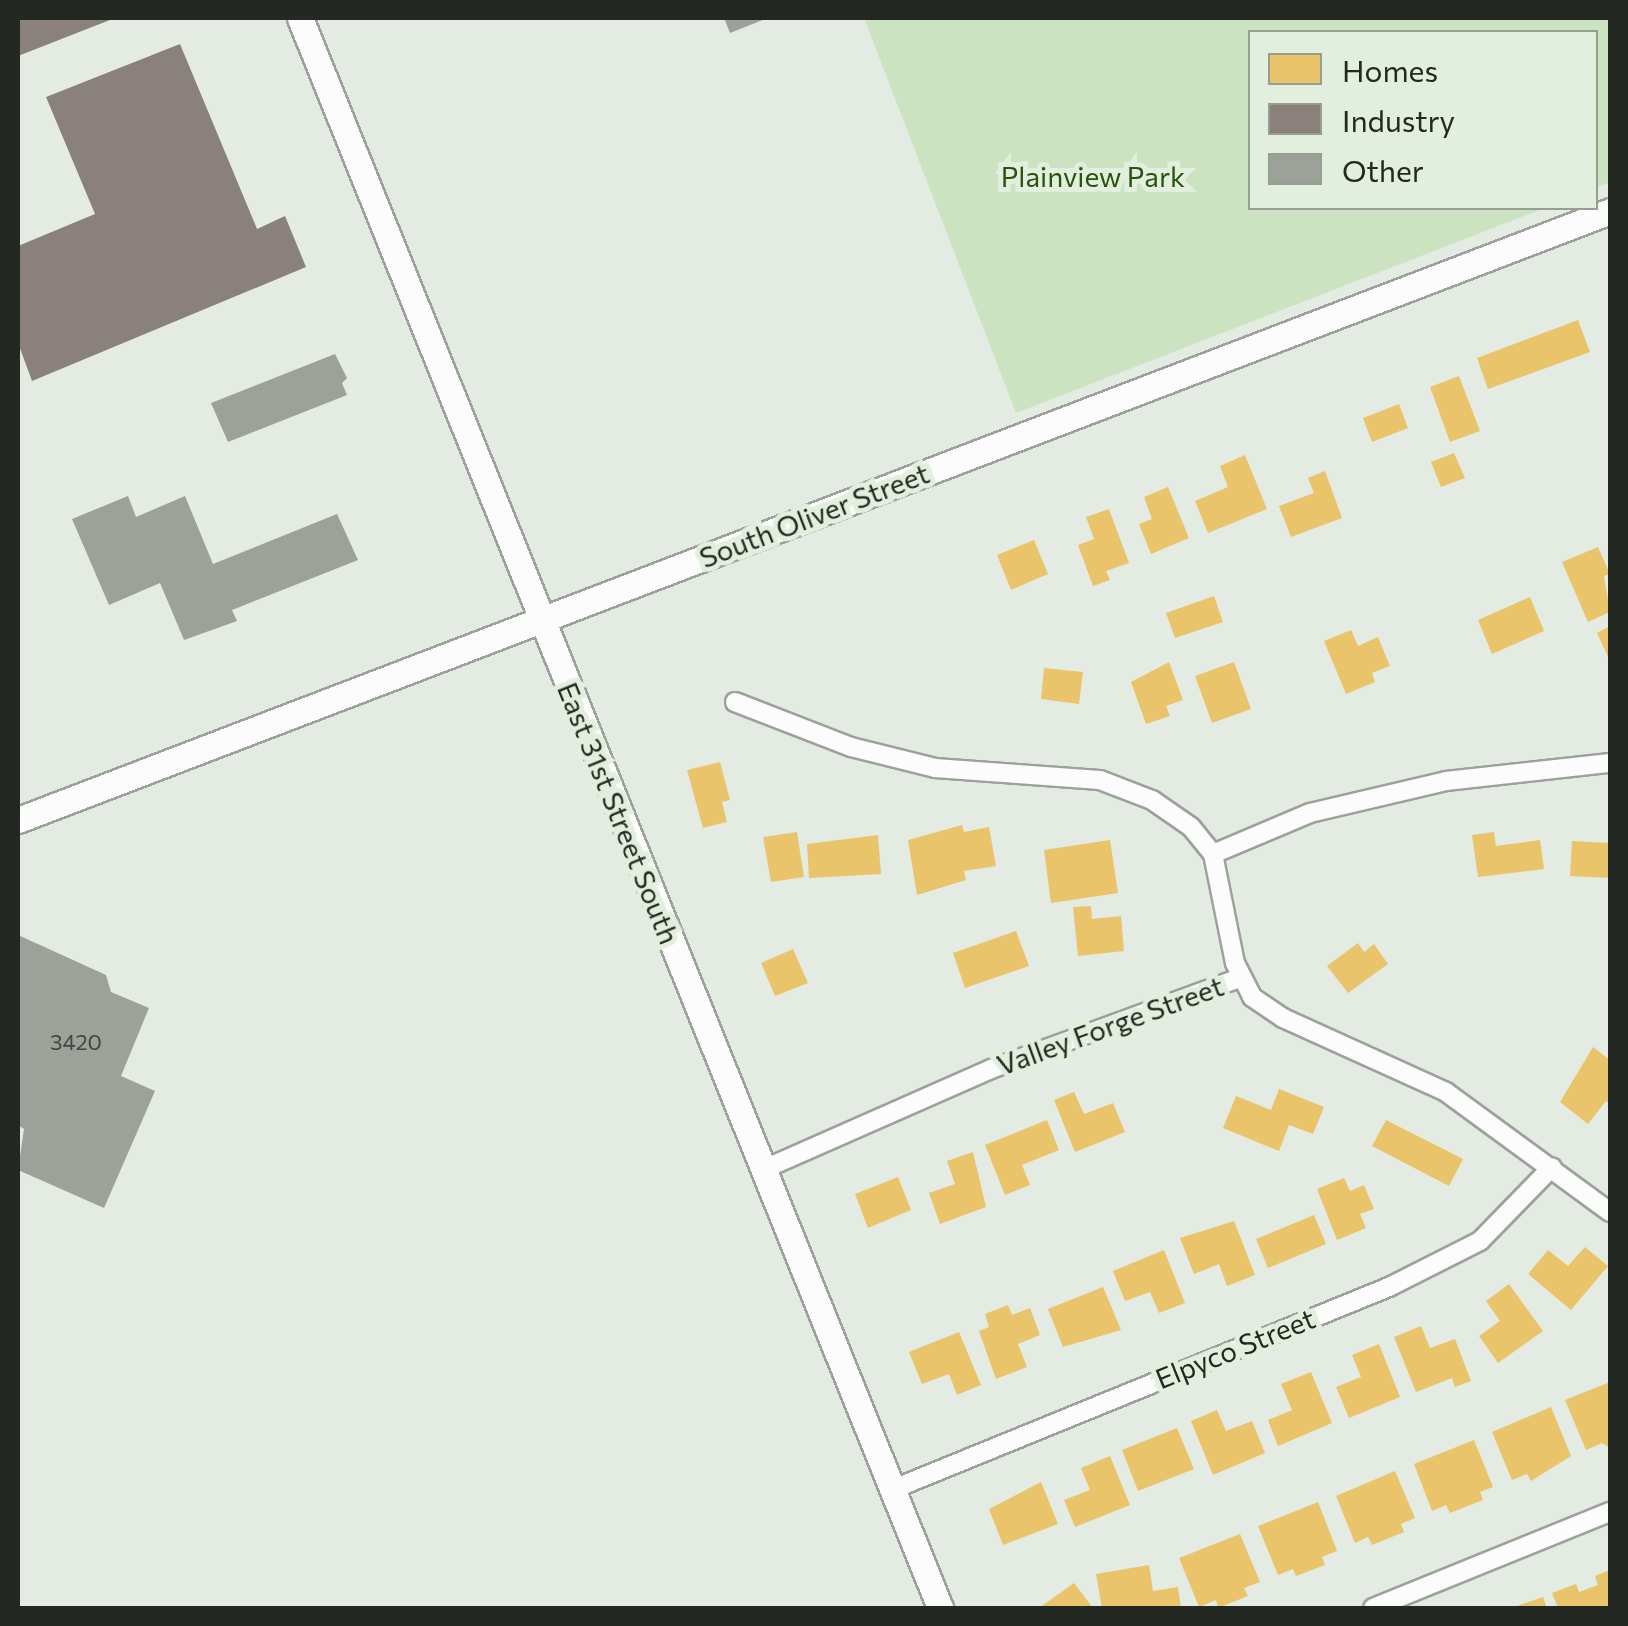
<!DOCTYPE html>
<style>
body{margin:0}
#map{position:relative;width:1628px;height:1626px;overflow:hidden;background:#e4ebe2;font-family:Commissioner,sans-serif}
div>[style]{position:absolute}
[style*='--x']{left:calc(var(--x)*1px);top:calc(var(--y)*1px);width:calc(var(--w)*1px);rotate:calc(var(--a)*1deg)}
.green>*{inset:0;background:#cce3c2}
.homes>*{inset:0;background:#e9c46a}
.industry>*{inset:0;background:#8a817c}
.building>*{inset:0;background:#9ca19a}
.roads{filter:drop-shadow(2px 0 #9ca19b) drop-shadow(-2px 0 #9ca19b) drop-shadow(0 2px #9ca19b) drop-shadow(0 -2px #9ca19b)}
.street>*{height:18px;margin:-9px;padding:0 9px;transform-origin:9px;border-radius:9px;background:#fbfcfb}
.secondary>*{height:25px;margin:-12.5px;padding:0 12.5px;transform-origin:12.5px;border-radius:12.5px;background:#fbfcfb}
span{translate:-50% -50%;white-space:nowrap;text-align:center;line-height:1.15;-webkit-text-stroke:10px #e3efde;paint-order:stroke}
.number-label{font-size:22px;color:#424640}
.number-label span{-webkit-text-stroke-width:0}
.park-label{font-size:28px;color:#28530b}
.street-label{font-size:28px;color:#242822}
.frame{position:absolute;inset:0;border:20px solid #242822;pointer-events:none}
.legend{position:absolute;left:1248px;top:30px;width:350px;height:180px;box-sizing:border-box;background:#e3efde;border:2px solid #979f93;margin:0;padding:12px 18px;list-style:none;font-size:30px;color:#242822}
.legend li{display:flex;align-items:center;gap:20px;height:50px}
.legend b{width:50px;border:2px solid #979f93}
</style>
<div id="map">
<div class="green">
<i style="clip-path:polygon(864px 18px,1610px 18px,1610px 182px,1596px 188px,1596px 32px,1250px 32px,1250px 208px,1545px 208px,1016px 413px)"></i>
</div>
<div class="homes">
<i style="clip-path:polygon(1578px 320px,1590px 352px,1488px 389px,1477px 358px)"></i>
<i style="clip-path:polygon(1459px 376px,1480px 431px,1450px 442px,1430px 387px)"></i>
<i style="clip-path:polygon(1399px 404px,1408px 428px,1372px 442px,1363px 418px)"></i>
<i style="clip-path:polygon(1454px 453px,1465px 478px,1441px 487px,1431px 462px)"></i>
<i style="clip-path:polygon(1245px 455px,1267px 509px,1208px 533px,1195px 501px,1228px 487px,1220px 466px)"></i>
<i style="clip-path:polygon(1325px 471px,1342px 518px,1291px 537px,1279px 506px,1314px 493px,1308px 478px)"></i>
<i style="clip-path:polygon(1168px 487px,1189px 538px,1151px 554px,1139px 524px,1152px 519px,1144px 497px)"></i>
<i style="clip-path:polygon(1109px 509px,1129px 563px,1106px 571px,1110px 580px,1093px 586px,1078px 545px,1094px 539px,1086px 517px)"></i>
<i style="clip-path:polygon(1034px 540px,1048px 574px,1011px 590px,997px 555px)"></i>
<i style="clip-path:polygon(1598px 547px,1610px 574px,1604px 576px,1610px 612px,1588px 622px,1562px 562px)"></i>
<i style="clip-path:polygon(1214px 596px,1223px 622px,1175px 638px,1166px 613px)"></i>
<i style="clip-path:polygon(1530px 597px,1544px 631px,1492px 654px,1478px 620px)"></i>
<i style="clip-path:polygon(1610px 626px,1610px 661px,1597px 633px)"></i>
<i style="clip-path:polygon(1351px 630px,1358px 646px,1378px 637px,1390px 666px,1372px 673px,1375px 682px,1346px 694px,1324px 641px)"></i>
<i style="clip-path:polygon(1169px 662px,1183px 700px,1166px 706px,1170px 716px,1146px 724px,1131px 682px)"></i>
<i style="clip-path:polygon(1234px 662px,1251px 709px,1212px 723px,1195px 676px)"></i>
<i style="clip-path:polygon(1044px 668px,1083px 672px,1079px 704px,1041px 699px)"></i>
<i style="clip-path:polygon(720px 762px,730px 800px,722px 802px,727px 822px,703px 828px,687px 770px)"></i>
<i style="clip-path:polygon(962px 825px,964px 832px,989px 827px,996px 866px,964px 871px,966px 880px,917px 895px,908px 840px)"></i>
<i style="clip-path:polygon(797px 832px,804px 877px,771px 882px,763px 837px)"></i>
<i style="clip-path:polygon(1494px 832px,1496px 846px,1540px 840px,1544px 869px,1478px 877px,1472px 835px)"></i>
<i style="clip-path:polygon(878px 835px,881px 874px,809px 878px,807px 844px)"></i>
<i style="clip-path:polygon(1110px 840px,1118px 893px,1051px 903px,1044px 850px)"></i>
<i style="clip-path:polygon(1572px 841px,1610px 843px,1610px 878px,1570px 876px)"></i>
<i style="clip-path:polygon(1091px 906px,1092px 919px,1121px 916px,1124px 951px,1078px 956px,1073px 907px)"></i>
<i style="clip-path:polygon(1016px 931px,1029px 966px,965px 988px,953px 953px)"></i>
<i style="clip-path:polygon(1358px 943px,1364px 952px,1374px 944px,1388px 964px,1348px 993px,1327px 966px)"></i>
<i style="clip-path:polygon(793px 949px,808px 983px,775px 996px,761px 963px)"></i>
<i style="clip-path:polygon(1593px 1047px,1610px 1060px,1610px 1104px,1606px 1101px,1588px 1124px,1560px 1102px)"></i>
<i style="clip-path:polygon(1279px 1089px,1324px 1107px,1313px 1134px,1289px 1125px,1279px 1151px,1223px 1128px,1236px 1096px,1271px 1110px)"></i>
<i style="clip-path:polygon(1074px 1092px,1084px 1114px,1113px 1103px,1125px 1132px,1075px 1152px,1054px 1100px)"></i>
<i style="clip-path:polygon(1047px 1120px,1059px 1150px,1022px 1165px,1030px 1185px,1005px 1195px,985px 1145px)"></i>
<i style="clip-path:polygon(1386px 1120px,1463px 1159px,1449px 1186px,1372px 1146px)"></i>
<i style="clip-path:polygon(973px 1152px,986px 1207px,940px 1224px,929px 1193px,955px 1184px,947px 1161px)"></i>
<i style="clip-path:polygon(898px 1177px,911px 1210px,868px 1228px,855px 1194px)"></i>
<i style="clip-path:polygon(1344px 1178px,1350px 1191px,1364px 1185px,1374px 1209px,1360px 1214px,1366px 1228px,1337px 1240px,1317px 1189px)"></i>
<i style="clip-path:polygon(1314px 1215px,1326px 1244px,1268px 1268px,1256px 1239px)"></i>
<i style="clip-path:polygon(1234px 1221px,1255px 1275px,1227px 1286px,1219px 1264px,1194px 1274px,1180px 1238px)"></i>
<i style="clip-path:polygon(1585px 1247px,1608px 1266px,1571px 1310px,1528px 1274px,1548px 1250px,1568px 1266px)"></i>
<i style="clip-path:polygon(1164px 1250px,1185px 1303px,1159px 1313px,1150px 1292px,1125px 1301px,1113px 1271px)"></i>
<i style="clip-path:polygon(1509px 1284px,1543px 1331px,1498px 1363px,1479px 1336px,1500px 1321px,1486px 1301px)"></i>
<i style="clip-path:polygon(1103px 1287px,1121px 1330px,1063px 1347px,1048px 1309px)"></i>
<i style="clip-path:polygon(1008px 1305px,1012px 1315px,1030px 1308px,1040px 1335px,1018px 1344px,1027px 1367px,996px 1379px,979px 1331px,989px 1327px,985px 1314px)"></i>
<i style="clip-path:polygon(1421px 1326px,1430px 1348px,1455px 1339px,1471px 1381px,1455px 1387px,1452px 1378px,1416px 1392px,1394px 1337px)"></i>
<i style="clip-path:polygon(959px 1332px,981px 1385px,957px 1395px,949px 1374px,922px 1384px,909px 1352px)"></i>
<i style="clip-path:polygon(1379px 1344px,1400px 1397px,1349px 1418px,1336px 1387px,1361px 1377px,1352px 1355px)"></i>
<i style="clip-path:polygon(1311px 1372px,1332px 1423px,1278px 1446px,1268px 1420px,1292px 1410px,1281px 1384px)"></i>
<i style="clip-path:polygon(1610px 1382px,1610px 1448px,1602px 1443px,1586px 1450px,1565px 1400px)"></i>
<i style="clip-path:polygon(1551px 1407px,1571px 1456px,1531px 1481px,1527px 1474px,1512px 1480px,1492px 1432px)"></i>
<i style="clip-path:polygon(1217px 1410px,1226px 1431px,1252px 1421px,1265px 1453px,1213px 1475px,1191px 1421px)"></i>
<i style="clip-path:polygon(1177px 1428px,1194px 1469px,1138px 1491px,1122px 1450px)"></i>
<i style="clip-path:polygon(1474px 1440px,1493px 1487px,1480px 1492px,1483px 1500px,1450px 1513px,1446px 1505px,1432px 1511px,1414px 1464px)"></i>
<i style="clip-path:polygon(1110px 1456px,1130px 1505px,1075px 1527px,1064px 1500px,1090px 1490px,1081px 1468px)"></i>
<i style="clip-path:polygon(1395px 1471px,1415px 1518px,1401px 1524px,1404px 1532px,1372px 1545px,1368px 1537px,1355px 1543px,1336px 1496px)"></i>
<i style="clip-path:polygon(1041px 1482px,1058px 1524px,1003px 1545px,989px 1509px)"></i>
<i style="clip-path:polygon(1318px 1502px,1337px 1551px,1322px 1557px,1325px 1565px,1296px 1576px,1293px 1569px,1278px 1575px,1258px 1526px)"></i>
<i style="clip-path:polygon(1240px 1534px,1260px 1582px,1244px 1588px,1248px 1596px,1218px 1608px,1216px 1600px,1199px 1607px,1179px 1558px)"></i>
<i style="clip-path:polygon(1149px 1565px,1153px 1591px,1178px 1587px,1181px 1608px,1102px 1608px,1096px 1574px)"></i>
<i style="clip-path:polygon(1610px 1570px,1610px 1608px,1558px 1608px,1552px 1593px,1576px 1584px,1579px 1592px,1598px 1585px,1595px 1576px)"></i>
<i style="clip-path:polygon(1074px 1583px,1093px 1608px,1039px 1608px)"></i>
<i style="clip-path:polygon(1543px 1597px,1547px 1608px,1511px 1608px)"></i>
</div>
<div class="industry">
<i style="clip-path:polygon(18px 18px,115px 18px,18px 56px)"></i>
<i style="clip-path:polygon(180px 44px,257px 229px,285px 216px,306px 267px,32px 381px,18px 343px,18px 246px,95px 214px,46px 97px)"></i>
</div>
<div class="building">
<i style="clip-path:polygon(724px 18px,768px 18px,730px 33px)"></i>
<i style="clip-path:polygon(335px 354px,347px 378px,342px 383px,347px 395px,228px 442px,211px 403px)"></i>
<i style="clip-path:polygon(128px 496px,136px 517px,185px 496px,213px 564px,337px 514px,358px 560px,232px 610px,237px 621px,184px 640px,160px 583px,109px 605px,72px 519px)"></i>
<i style="clip-path:polygon(18px 935px,106px 975px,111px 992px,149px 1008px,121px 1076px,155px 1091px,104px 1208px,18px 1170px,24px 1129px,18px 1125px)"></i>
</div>
<div class="roads">
<div class="street">
<i style="--x:735;--y:702;--w:124;--a:21.2"></i>
<i style="--x:851;--y:747;--w:87;--a:14"></i>
<i style="--x:935;--y:768;--w:165;--a:4.2"></i>
<i style="--x:1100;--y:780;--w:56;--a:21"></i>
<i style="--x:1152;--y:800;--w:47;--a:34.7"></i>
<i style="--x:1191;--y:827;--w:35;--a:51"></i>
<i style="--x:1213;--y:854;--w:111;--a:78.6"></i>
<i style="--x:1235;--y:963;--w:38;--a:63"></i>
<i style="--x:1252;--y:997;--w:37;--a:34"></i>
<i style="--x:1283;--y:1018;--w:179;--a:24.4"></i>
<i style="--x:1446;--y:1092;--w:203;--a:36.2"></i>
<i style="--x:1213;--y:854;--w:105;--a:-22.9"></i>
<i style="--x:1310;--y:813;--w:140;--a:-13.2"></i>
<i style="--x:1446;--y:781;--w:165;--a:-6.3"></i>
<i style="--x:762;--y:1170;--w:250;--a:-23.8"></i>
<i style="--x:991;--y:1069;--w:267;--a:-20.1"></i>
<i style="--x:891;--y:1490;--w:538;--a:-22.18"></i>
<i style="--x:1389;--y:1287;--w:102;--a:-26.8"></i>
<i style="--x:1480;--y:1241;--w:103;--a:-45.8"></i>
<i style="--x:1373;--y:1608;--w:256;--a:-22.1"></i>
</div>
<div class="secondary">
<i style="--x:300;--y:18;--w:1714;--a:68.07"></i>
<i style="--x:18;--y:820;--w:1705;--a:-20.93"></i>
</div>
</div>
<div class="number-label">
<span style="left:76px;top:1042px">3420</span>
</div>
<div class="park-label">
<span style="left:1093px;top:176px">Plainview Park</span>
</div>
<div class="street-label">
<span style="left:814px;top:515px;rotate:-21deg">South Oliver Street</span>
<span style="left:619px;top:813px;rotate:68deg">East 31st Street South</span>
<span style="left:1110px;top:1025px;rotate:-20deg">Valley Forge Street</span>
<span style="left:1235px;top:1348px;rotate:-22deg">Elpyco Street</span>
</div>
<div class="frame"></div>
<ul class="legend">
<li><b style="height:28px;background:#e9c46a"></b>Homes</li>
<li><b style="height:28px;background:#8a817c"></b>Industry</li>
<li><b style="height:28px;background:#9ca19a"></b>Other</li>
</ul>
</div>
